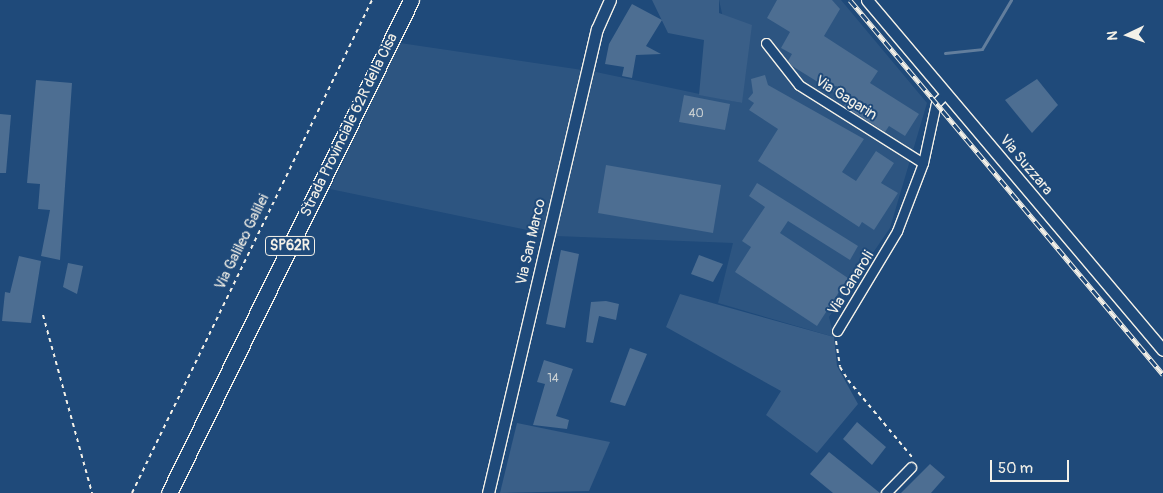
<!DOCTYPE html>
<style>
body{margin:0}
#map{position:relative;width:1163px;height:493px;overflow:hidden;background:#1f4a7a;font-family:Pangolin,sans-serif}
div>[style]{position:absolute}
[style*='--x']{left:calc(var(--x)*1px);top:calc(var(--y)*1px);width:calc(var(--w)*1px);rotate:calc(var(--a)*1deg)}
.built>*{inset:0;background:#2d5581}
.green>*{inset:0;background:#3a5f88}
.stream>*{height:3px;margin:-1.5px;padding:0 1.5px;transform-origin:1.5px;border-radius:1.5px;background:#627e9d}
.building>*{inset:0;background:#4d6e92}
.path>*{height:2px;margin-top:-1px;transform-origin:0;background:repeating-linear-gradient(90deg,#f4f1e8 0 4px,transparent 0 8px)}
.roads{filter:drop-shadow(1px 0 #f4f1e8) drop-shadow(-1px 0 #f4f1e8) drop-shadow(0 1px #f4f1e8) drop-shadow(0 -1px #f4f1e8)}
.minor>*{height:9px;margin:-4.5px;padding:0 4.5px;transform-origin:4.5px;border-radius:4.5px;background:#1f4a7a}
.tertiary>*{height:11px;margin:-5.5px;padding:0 5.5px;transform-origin:5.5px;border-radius:5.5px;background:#1f4a7a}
.trunk>*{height:15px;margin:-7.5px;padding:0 7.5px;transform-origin:7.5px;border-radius:7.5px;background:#1f4a7a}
.rail>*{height:5px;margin-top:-2.5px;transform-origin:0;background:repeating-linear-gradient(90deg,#1f4a7a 0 9px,#f4f1e8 0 18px);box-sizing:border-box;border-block:1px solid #f4f1e8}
span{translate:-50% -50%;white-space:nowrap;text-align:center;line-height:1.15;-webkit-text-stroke:4px #1f4a7a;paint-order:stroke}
.number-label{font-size:12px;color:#cad0d2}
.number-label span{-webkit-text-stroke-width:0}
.shield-label span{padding:1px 4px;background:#1f4a7a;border:1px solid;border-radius:4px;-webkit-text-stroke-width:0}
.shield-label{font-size:14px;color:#f4f1e8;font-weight:700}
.street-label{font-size:15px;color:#f4f1e8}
.north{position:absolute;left:1103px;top:10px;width:50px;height:50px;-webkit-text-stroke:4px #1f4a7a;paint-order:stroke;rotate:267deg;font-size:14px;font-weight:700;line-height:20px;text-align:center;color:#f4f1e8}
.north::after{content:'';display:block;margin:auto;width:18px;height:22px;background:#f4f1e8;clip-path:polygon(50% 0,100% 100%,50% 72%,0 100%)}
.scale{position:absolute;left:990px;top:460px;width:79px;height:22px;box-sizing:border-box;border:2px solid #f4f1e8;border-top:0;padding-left:6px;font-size:15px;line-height:18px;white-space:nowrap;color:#f4f1e8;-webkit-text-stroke:4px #1f4a7a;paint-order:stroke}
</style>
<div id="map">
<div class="built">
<i style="clip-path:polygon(719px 0,841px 0,927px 103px,890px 228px,829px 317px,834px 337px,718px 303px,733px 243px,556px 236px,330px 189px,400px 43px,596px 72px,742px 103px)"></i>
</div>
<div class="green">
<i style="clip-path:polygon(652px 0,719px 0,719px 13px,752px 25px,742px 103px,699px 95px,704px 40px,668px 33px)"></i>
<i style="clip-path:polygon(680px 294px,834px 337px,837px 366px,858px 404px,817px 453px,766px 415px,781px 391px,666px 327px)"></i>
<i style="clip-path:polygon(517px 423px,610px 442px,589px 491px,500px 493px)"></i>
</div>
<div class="stream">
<i style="--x:945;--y:53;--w:37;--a:-6"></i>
<i style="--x:982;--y:49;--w:57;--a:-59.4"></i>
</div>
<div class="building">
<i style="clip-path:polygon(777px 0,832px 0,840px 9px,824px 36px,878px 71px,870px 83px,919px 114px,905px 136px,889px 126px,885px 132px,844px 106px,847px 100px,792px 66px,788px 61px,792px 54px,781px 48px,790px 32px,767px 18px)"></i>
<i style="clip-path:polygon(632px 4px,662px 20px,646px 46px,661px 54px,636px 55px,632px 78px,622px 76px,624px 67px,605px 64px,609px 44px)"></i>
<i style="clip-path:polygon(765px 75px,768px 85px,864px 139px,842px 172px,856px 181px,876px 151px,894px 163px,881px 183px,898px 193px,874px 230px,862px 222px,859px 227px,758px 161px,778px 129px,749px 110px,754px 103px,748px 99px,753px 93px,751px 79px)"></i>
<i style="clip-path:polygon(1037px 79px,1058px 105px,1032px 133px,1005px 100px)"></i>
<i style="clip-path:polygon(36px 80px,72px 83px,60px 260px,41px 256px,50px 210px,38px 209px,40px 184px,27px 183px)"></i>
<i style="clip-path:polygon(684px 95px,730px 104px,725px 130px,679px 122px)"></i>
<i style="clip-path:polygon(0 114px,11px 115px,6px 173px,0 173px)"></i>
<i style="clip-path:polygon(606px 165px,721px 185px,713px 233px,598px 213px)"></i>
<i style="clip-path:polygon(757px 183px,858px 246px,850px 260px,788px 221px,780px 233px,848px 278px,817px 326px,735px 272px,751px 247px,742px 241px,765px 207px,749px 196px)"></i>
<i style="clip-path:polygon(561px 250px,579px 254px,565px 328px,546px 324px)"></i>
<i style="clip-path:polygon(699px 255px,723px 264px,713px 282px,691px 274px)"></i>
<i style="clip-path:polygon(19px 256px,41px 261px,31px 323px,2px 321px,5px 292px,10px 293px)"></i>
<i style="clip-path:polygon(68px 263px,83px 266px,77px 294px,63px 287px)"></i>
<i style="clip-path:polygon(606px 301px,619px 304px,616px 320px,599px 316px,593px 343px,586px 342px,591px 302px)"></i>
<i style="clip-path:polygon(630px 348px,647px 354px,625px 406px,610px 402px)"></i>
<i style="clip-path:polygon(544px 360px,573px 369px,556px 416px,569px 420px,567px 429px,533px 425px,545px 384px,537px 382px)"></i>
<i style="clip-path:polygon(857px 422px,886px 447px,872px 465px,843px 439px)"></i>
<i style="clip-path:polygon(829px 452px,880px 493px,833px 493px,810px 474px)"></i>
<i style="clip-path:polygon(930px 464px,945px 477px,931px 493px,901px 493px)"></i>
</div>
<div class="path">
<i style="--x:43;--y:315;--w:185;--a:74.6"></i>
<i style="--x:836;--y:341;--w:26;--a:81"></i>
<i style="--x:840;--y:367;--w:15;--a:58"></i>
<i style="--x:848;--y:380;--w:100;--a:50.3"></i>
<i style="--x:132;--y:493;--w:548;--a:-64.04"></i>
</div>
<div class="roads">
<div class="minor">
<i style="--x:766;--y:43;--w:53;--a:51.8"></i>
<i style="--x:799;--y:85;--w:146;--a:32.2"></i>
<i style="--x:837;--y:331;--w:117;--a:-59"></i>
<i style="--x:897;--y:231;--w:73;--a:-69.1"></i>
<i style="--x:923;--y:163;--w:61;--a:-77.8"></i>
<i style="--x:936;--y:103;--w:14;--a:-45"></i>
<i style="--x:886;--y:493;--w:36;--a:-46"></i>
</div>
<div class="tertiary">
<i style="--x:867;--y:0;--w:458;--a:49.8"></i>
<i style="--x:488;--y:493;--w:477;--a:-76.8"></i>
<i style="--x:597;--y:29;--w:32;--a:-66"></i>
</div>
<div class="trunk">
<i style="--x:169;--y:493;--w:549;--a:-63.85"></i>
</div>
</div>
<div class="rail">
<i style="--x:850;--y:0;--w:488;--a:50.1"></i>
</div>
<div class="number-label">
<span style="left:696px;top:114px">40</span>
<span style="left:553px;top:379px">14</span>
</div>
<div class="shield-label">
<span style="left:290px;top:246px">SP62R</span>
</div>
<div class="street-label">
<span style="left:846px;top:98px;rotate:32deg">Via Gagarin</span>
<span style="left:349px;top:125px;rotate:-64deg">Strada Provinciale 62R della Cisa</span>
<span style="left:1026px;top:165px;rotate:50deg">Via Suzzara</span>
<span style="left:242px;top:242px;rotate:-64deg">Via Galileo Galilei</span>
<span style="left:531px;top:242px;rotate:-77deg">Via San Marco</span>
<span style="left:851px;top:283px;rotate:-58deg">Via Canaroli</span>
</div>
<div class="north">N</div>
<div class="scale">50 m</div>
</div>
